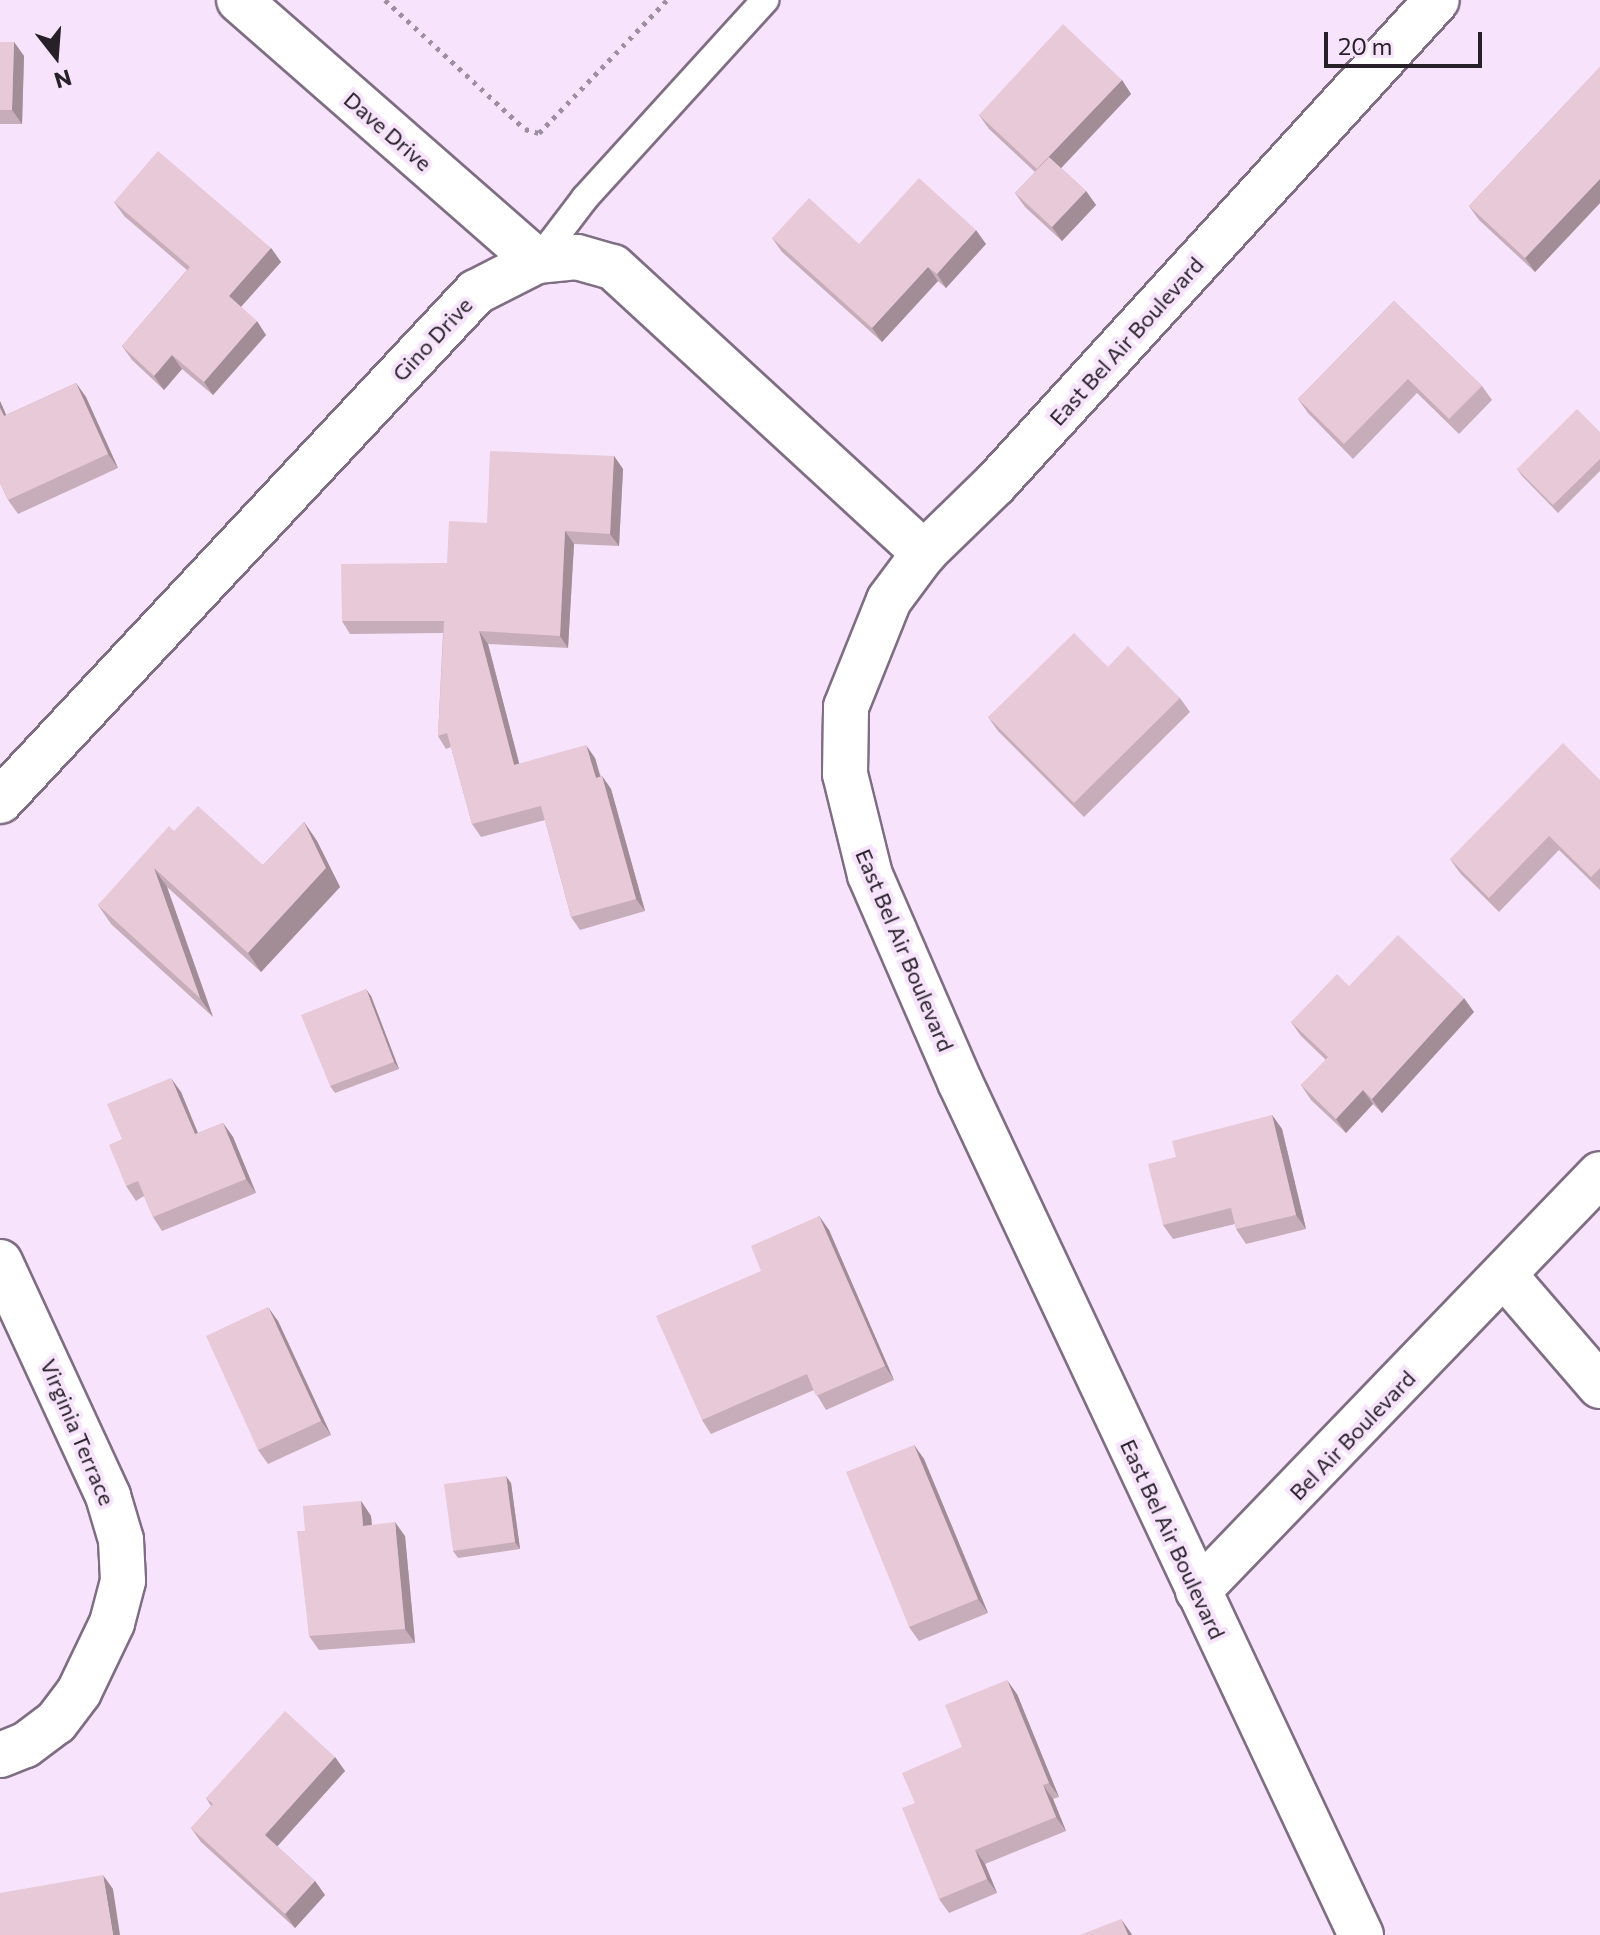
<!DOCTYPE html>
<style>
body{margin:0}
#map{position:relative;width:1600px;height:1935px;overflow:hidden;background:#f7e4fc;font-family:Commissioner,sans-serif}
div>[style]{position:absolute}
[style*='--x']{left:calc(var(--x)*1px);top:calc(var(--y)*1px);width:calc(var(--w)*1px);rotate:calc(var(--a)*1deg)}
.path>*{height:5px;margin-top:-2.5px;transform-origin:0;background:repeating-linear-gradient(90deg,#9d8fa0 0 4px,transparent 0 10px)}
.roads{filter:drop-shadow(2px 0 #7f6e83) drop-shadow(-2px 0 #7f6e83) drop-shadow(0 2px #7f6e83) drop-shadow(0 -2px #7f6e83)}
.lane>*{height:26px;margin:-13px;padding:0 13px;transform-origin:13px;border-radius:13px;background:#fff}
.street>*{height:44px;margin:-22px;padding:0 22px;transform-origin:22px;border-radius:22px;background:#fff}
.wall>*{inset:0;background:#c7adb9}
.shaded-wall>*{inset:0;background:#a28d96}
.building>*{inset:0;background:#e7c9d7}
span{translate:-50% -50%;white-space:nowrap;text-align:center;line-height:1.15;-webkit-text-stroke:8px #f7e4fc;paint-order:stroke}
.street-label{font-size:22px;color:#272028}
.north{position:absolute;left:16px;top:16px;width:80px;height:80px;-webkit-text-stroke:6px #f7e4fc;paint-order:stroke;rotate:163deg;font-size:22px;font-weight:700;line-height:32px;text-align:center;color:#272028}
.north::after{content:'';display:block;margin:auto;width:28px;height:36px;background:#272028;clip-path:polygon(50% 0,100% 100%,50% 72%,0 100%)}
.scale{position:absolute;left:1324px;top:32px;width:158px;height:36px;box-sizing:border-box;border:4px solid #272028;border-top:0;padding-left:10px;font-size:24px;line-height:28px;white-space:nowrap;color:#272028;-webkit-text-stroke:6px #f7e4fc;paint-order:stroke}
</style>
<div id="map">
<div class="path">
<i style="--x:385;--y:0;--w:190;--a:42.7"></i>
<i style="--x:525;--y:129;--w:15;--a:16"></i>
<i style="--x:539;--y:133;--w:185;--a:-46.1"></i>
</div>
<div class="roads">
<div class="lane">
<i style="--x:537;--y:261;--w:79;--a:-52.7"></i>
<i style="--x:585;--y:198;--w:268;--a:-47.7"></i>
</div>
<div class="street">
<i style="--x:239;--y:0;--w:396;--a:41.2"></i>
<i style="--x:0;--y:801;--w:697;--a:-46.92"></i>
<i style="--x:476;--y:292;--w:68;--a:-26.9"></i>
<i style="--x:537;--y:261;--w:40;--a:-5.7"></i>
<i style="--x:577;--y:257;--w:37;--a:16"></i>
<i style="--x:613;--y:267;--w:423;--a:42.6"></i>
<i style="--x:0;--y:1262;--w:258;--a:65.2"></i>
<i style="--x:108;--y:1496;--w:46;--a:73.5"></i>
<i style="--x:121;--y:1540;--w:41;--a:87.2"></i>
<i style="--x:123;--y:1581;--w:43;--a:104.7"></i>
<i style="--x:112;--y:1623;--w:76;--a:115.6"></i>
<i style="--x:79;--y:1692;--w:38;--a:127"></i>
<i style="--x:56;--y:1722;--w:39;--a:143"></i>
<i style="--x:25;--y:1745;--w:27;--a:158"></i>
<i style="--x:1506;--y:1277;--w:144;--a:49.2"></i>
<i style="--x:1198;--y:1591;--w:579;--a:-46.05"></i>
<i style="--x:1361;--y:1935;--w:943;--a:-115.18"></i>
<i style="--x:960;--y:1082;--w:226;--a:-113.5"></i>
<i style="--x:870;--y:875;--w:104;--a:-103.9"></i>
<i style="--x:845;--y:774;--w:67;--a:-89.1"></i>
<i style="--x:846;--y:707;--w:115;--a:-68.1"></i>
<i style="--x:889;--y:600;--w:59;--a:-53.3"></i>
<i style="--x:924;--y:553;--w:99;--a:-44.2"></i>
<i style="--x:995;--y:484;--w:655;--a:-47.6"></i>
</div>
</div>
<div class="wall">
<i style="clip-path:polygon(0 42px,14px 42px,24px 56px,22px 124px,0 124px)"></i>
<i style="clip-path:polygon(1600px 67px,1600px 203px,1535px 272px,1479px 220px,1469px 206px)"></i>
<i style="clip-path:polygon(1122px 80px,1131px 94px,1061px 168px,1086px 191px,1096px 205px,1062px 241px,1025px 207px,1015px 193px,1035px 172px,989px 129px,979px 115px)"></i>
<i style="clip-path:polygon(114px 202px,271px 248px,281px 262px,241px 307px,266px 335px,213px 395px,182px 369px,164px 390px,132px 360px,122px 346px,187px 270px,124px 216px)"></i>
<i style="clip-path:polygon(772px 238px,859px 244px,986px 244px,946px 288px,938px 281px,882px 342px,782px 252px)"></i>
<i style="clip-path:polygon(1394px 301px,1482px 386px,1492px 400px,1459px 434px,1417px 393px,1353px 459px,1308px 413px,1298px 399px)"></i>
<i style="clip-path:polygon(76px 383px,86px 397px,118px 468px,18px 514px,8px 500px,0 483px,0 401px,6px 415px)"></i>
<i style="clip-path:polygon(1600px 432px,1600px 471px,1558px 513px,1522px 476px,1517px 469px)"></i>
<i style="clip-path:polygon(614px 456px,623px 469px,619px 546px,574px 544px,568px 648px,488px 644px,519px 764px,595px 758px,601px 777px,602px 776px,611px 789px,645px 911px,580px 930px,571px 917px,545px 820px,481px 837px,472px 824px,451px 747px,446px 749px,438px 736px,443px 633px,350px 634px,342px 621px,447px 563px)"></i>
<i style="clip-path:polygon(1108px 667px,1180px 698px,1190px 712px,1084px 817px,998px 731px,988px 717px)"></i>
<i style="clip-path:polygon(1600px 780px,1600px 890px,1559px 850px,1499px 912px,1460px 873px,1450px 859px)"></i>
<i style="clip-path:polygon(304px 822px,317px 841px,340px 887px,261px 972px,167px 887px,213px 1017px,111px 924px,98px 905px,174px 831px,263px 865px)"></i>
<i style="clip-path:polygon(1349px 986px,1474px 1012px,1382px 1113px,1373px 1104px,1346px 1133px,1311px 1100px,1301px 1085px,1326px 1060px,1301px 1036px,1291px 1022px)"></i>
<i style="clip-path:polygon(371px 996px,399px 1069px,335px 1093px,330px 1086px)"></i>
<i style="clip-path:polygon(181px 1092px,198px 1133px,223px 1123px,233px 1137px,256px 1193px,162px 1231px,153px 1217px,144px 1196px,136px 1201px,126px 1186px,122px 1139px)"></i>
<i style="clip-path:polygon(1272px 1115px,1282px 1129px,1306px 1229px,1246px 1244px,1236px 1229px,1235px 1224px,1173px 1239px,1163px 1225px,1176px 1157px)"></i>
<i style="clip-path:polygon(819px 1216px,829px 1230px,894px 1380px,826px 1410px,814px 1390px,711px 1434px,702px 1420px,761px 1271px)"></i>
<i style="clip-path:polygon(278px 1321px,331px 1435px,268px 1464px,258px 1450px)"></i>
<i style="clip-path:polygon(914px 1445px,924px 1459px,988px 1613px,919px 1641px,909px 1627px)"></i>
<i style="clip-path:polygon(511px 1483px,520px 1549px,458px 1558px,453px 1551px)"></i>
<i style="clip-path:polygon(361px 1501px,371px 1516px,372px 1525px,405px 1536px,415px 1643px,319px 1650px,309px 1636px,305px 1531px)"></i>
<i style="clip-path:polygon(1017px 1694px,1059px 1797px,1053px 1799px,1066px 1831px,985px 1864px,997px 1893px,949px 1913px,939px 1899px,915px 1803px,962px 1747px)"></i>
<i style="clip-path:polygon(335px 1757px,345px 1771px,277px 1846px,315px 1881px,325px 1895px,295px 1928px,201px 1842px,191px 1828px,211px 1806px,206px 1798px)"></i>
</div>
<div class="shaded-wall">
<i style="clip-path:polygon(14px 42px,24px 56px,22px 124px,12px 110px)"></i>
<i style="clip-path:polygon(1122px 80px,1131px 94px,1047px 183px,1037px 169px)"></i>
<i style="clip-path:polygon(1600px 179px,1600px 203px,1535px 272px,1525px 258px)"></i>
<i style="clip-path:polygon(1086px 191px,1096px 205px,1062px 241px,1052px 227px)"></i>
<i style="clip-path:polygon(976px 230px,986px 244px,946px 288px,937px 274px)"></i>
<i style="clip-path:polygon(271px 248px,281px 262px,238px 310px,229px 296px)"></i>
<i style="clip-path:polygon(928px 267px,938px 281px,882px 342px,872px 328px)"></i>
<i style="clip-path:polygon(257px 321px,266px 335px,213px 395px,204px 382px)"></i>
<i style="clip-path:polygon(172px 355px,182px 369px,164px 390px,154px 376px)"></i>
<i style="clip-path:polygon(76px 383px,86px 397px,118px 468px,108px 454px)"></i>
<i style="clip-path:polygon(0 401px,13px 430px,4px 416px,0 408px)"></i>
<i style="clip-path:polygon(614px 456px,623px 469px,619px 546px,610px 534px)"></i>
<i style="clip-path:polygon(565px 531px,574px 544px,568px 648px,560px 636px)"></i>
<i style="clip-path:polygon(479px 631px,488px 644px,523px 778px,514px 765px)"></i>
<i style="clip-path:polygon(586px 745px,595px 758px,604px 791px,596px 778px)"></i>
<i style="clip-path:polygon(602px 776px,611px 789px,645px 911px,636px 899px)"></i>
<i style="clip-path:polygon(304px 822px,317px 841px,340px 887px,261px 972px,248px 953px)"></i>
<i style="clip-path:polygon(154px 868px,167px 887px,213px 1017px,200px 998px)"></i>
<i style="clip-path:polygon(366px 989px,371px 996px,399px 1069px,394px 1062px)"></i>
<i style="clip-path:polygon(1464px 998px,1474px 1012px,1382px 1113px,1372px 1099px)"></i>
<i style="clip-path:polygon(171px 1078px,181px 1092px,204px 1148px,195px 1134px)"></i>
<i style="clip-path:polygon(1363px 1090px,1373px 1104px,1346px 1133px,1336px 1119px)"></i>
<i style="clip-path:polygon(1272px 1115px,1282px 1129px,1306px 1229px,1296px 1215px)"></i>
<i style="clip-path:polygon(223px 1123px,233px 1137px,256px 1193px,246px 1179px)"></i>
<i style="clip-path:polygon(819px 1216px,829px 1230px,894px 1380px,885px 1366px)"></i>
<i style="clip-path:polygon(268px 1307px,278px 1321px,331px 1435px,321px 1421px)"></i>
<i style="clip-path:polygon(914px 1445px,924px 1459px,988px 1613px,978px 1599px)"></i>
<i style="clip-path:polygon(506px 1476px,511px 1483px,520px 1549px,515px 1542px)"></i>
<i style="clip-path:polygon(361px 1501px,371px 1516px,373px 1541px,363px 1526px)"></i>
<i style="clip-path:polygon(395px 1522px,405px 1536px,415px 1643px,405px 1629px)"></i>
<i style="clip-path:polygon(1007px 1680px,1017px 1694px,1059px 1797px,1049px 1783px)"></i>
<i style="clip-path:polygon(335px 1757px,345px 1771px,275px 1849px,265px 1835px)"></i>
<i style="clip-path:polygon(1043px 1785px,1053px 1799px,1066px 1831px,1056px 1817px)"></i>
<i style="clip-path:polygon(975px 1850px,985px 1864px,997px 1893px,987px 1879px)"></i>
<i style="clip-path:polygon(103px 1875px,113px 1889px,120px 1935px,113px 1935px)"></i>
<i style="clip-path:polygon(315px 1881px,325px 1895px,295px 1928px,285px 1914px)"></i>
<i style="clip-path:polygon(1121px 1919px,1131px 1933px,1132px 1935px,1128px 1935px)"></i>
</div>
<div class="building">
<i style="clip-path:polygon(1063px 24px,1122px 80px,1037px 169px,979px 115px)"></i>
<i style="clip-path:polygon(0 42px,14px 42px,12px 110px,0 110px)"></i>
<i style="clip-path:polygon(1600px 67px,1600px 179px,1525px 258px,1469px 206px)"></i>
<i style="clip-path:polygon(158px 151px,271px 248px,229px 296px,257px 321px,204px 382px,172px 355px,154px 376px,122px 346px,190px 267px,114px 202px)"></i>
<i style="clip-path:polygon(1049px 157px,1086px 191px,1052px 227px,1015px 193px)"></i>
<i style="clip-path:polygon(919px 178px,976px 230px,937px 274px,928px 267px,872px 328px,772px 238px,809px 198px,859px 244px)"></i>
<i style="clip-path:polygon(1394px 301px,1482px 386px,1449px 419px,1408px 379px,1344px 444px,1298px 399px)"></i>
<i style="clip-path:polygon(76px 383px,108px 454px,8px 500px,0 483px,0 408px,4px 416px)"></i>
<i style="clip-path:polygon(1577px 409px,1600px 432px,1600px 459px,1553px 505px,1517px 469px)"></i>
<i style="clip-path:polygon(490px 451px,614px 456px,610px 534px,565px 531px,560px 636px,479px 631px,514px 765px,586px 745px,596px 778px,602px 776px,636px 899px,571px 917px,541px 806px,472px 824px,447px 733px,438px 736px,444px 621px,342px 621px,341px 564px,447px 563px,449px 521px,487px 523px)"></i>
<i style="clip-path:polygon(1074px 633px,1108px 667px,1128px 646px,1180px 698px,1074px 803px,988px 717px)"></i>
<i style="clip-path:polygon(1563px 743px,1600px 780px,1600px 868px,1591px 877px,1549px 836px,1489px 898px,1450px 859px)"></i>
<i style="clip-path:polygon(198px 806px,263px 865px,304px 822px,326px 868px,248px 953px,154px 868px,200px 998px,98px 905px,169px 826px,174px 831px)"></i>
<i style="clip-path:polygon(1398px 935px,1464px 998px,1372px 1099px,1363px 1090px,1336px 1119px,1301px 1085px,1328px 1057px,1291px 1022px,1337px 974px,1349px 986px)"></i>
<i style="clip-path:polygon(366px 989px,394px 1062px,330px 1086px,301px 1015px)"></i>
<i style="clip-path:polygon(171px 1078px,195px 1134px,223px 1123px,246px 1179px,153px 1217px,138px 1181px,126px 1186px,109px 1145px,122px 1139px,107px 1104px)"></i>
<i style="clip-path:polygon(1272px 1115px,1296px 1215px,1236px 1229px,1231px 1208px,1163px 1225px,1148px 1164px,1176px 1157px,1172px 1141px)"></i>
<i style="clip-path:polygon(819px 1216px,885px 1366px,816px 1396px,807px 1374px,702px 1420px,656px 1316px,761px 1271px,751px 1246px)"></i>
<i style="clip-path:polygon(268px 1307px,321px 1421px,258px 1450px,206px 1336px)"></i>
<i style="clip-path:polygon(914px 1445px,978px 1599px,909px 1627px,846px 1472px)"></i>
<i style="clip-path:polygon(506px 1476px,515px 1542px,453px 1551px,444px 1484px)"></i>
<i style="clip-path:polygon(361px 1501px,363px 1526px,395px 1522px,405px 1629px,309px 1636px,297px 1531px,305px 1531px,303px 1506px)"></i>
<i style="clip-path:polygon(1007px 1680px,1049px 1783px,1043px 1785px,1056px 1817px,975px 1850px,987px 1879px,939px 1899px,902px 1808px,915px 1803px,902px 1773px,962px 1747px,945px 1705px)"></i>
<i style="clip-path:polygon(285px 1711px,335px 1757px,265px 1835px,315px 1881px,285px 1914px,191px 1828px,213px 1804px,206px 1798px)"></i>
<i style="clip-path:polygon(103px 1875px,113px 1935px,0 1935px,0 1893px)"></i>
<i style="clip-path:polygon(1121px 1919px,1128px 1935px,1080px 1935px)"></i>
</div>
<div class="street-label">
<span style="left:388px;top:131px;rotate:41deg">Dave Drive</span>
<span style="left:432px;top:339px;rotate:-47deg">Gino Drive</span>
<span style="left:1126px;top:341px;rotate:-48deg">East Bel Air Boulevard</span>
<span style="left:905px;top:950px;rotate:67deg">East Bel Air Boulevard</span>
<span style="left:78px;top:1432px;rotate:67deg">Virginia Terrace</span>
<span style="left:1352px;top:1435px;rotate:-46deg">Bel Air Boulevard</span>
<span style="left:1173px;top:1539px;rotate:65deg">East Bel Air Boulevard</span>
</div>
<div class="north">N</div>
<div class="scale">20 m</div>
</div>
